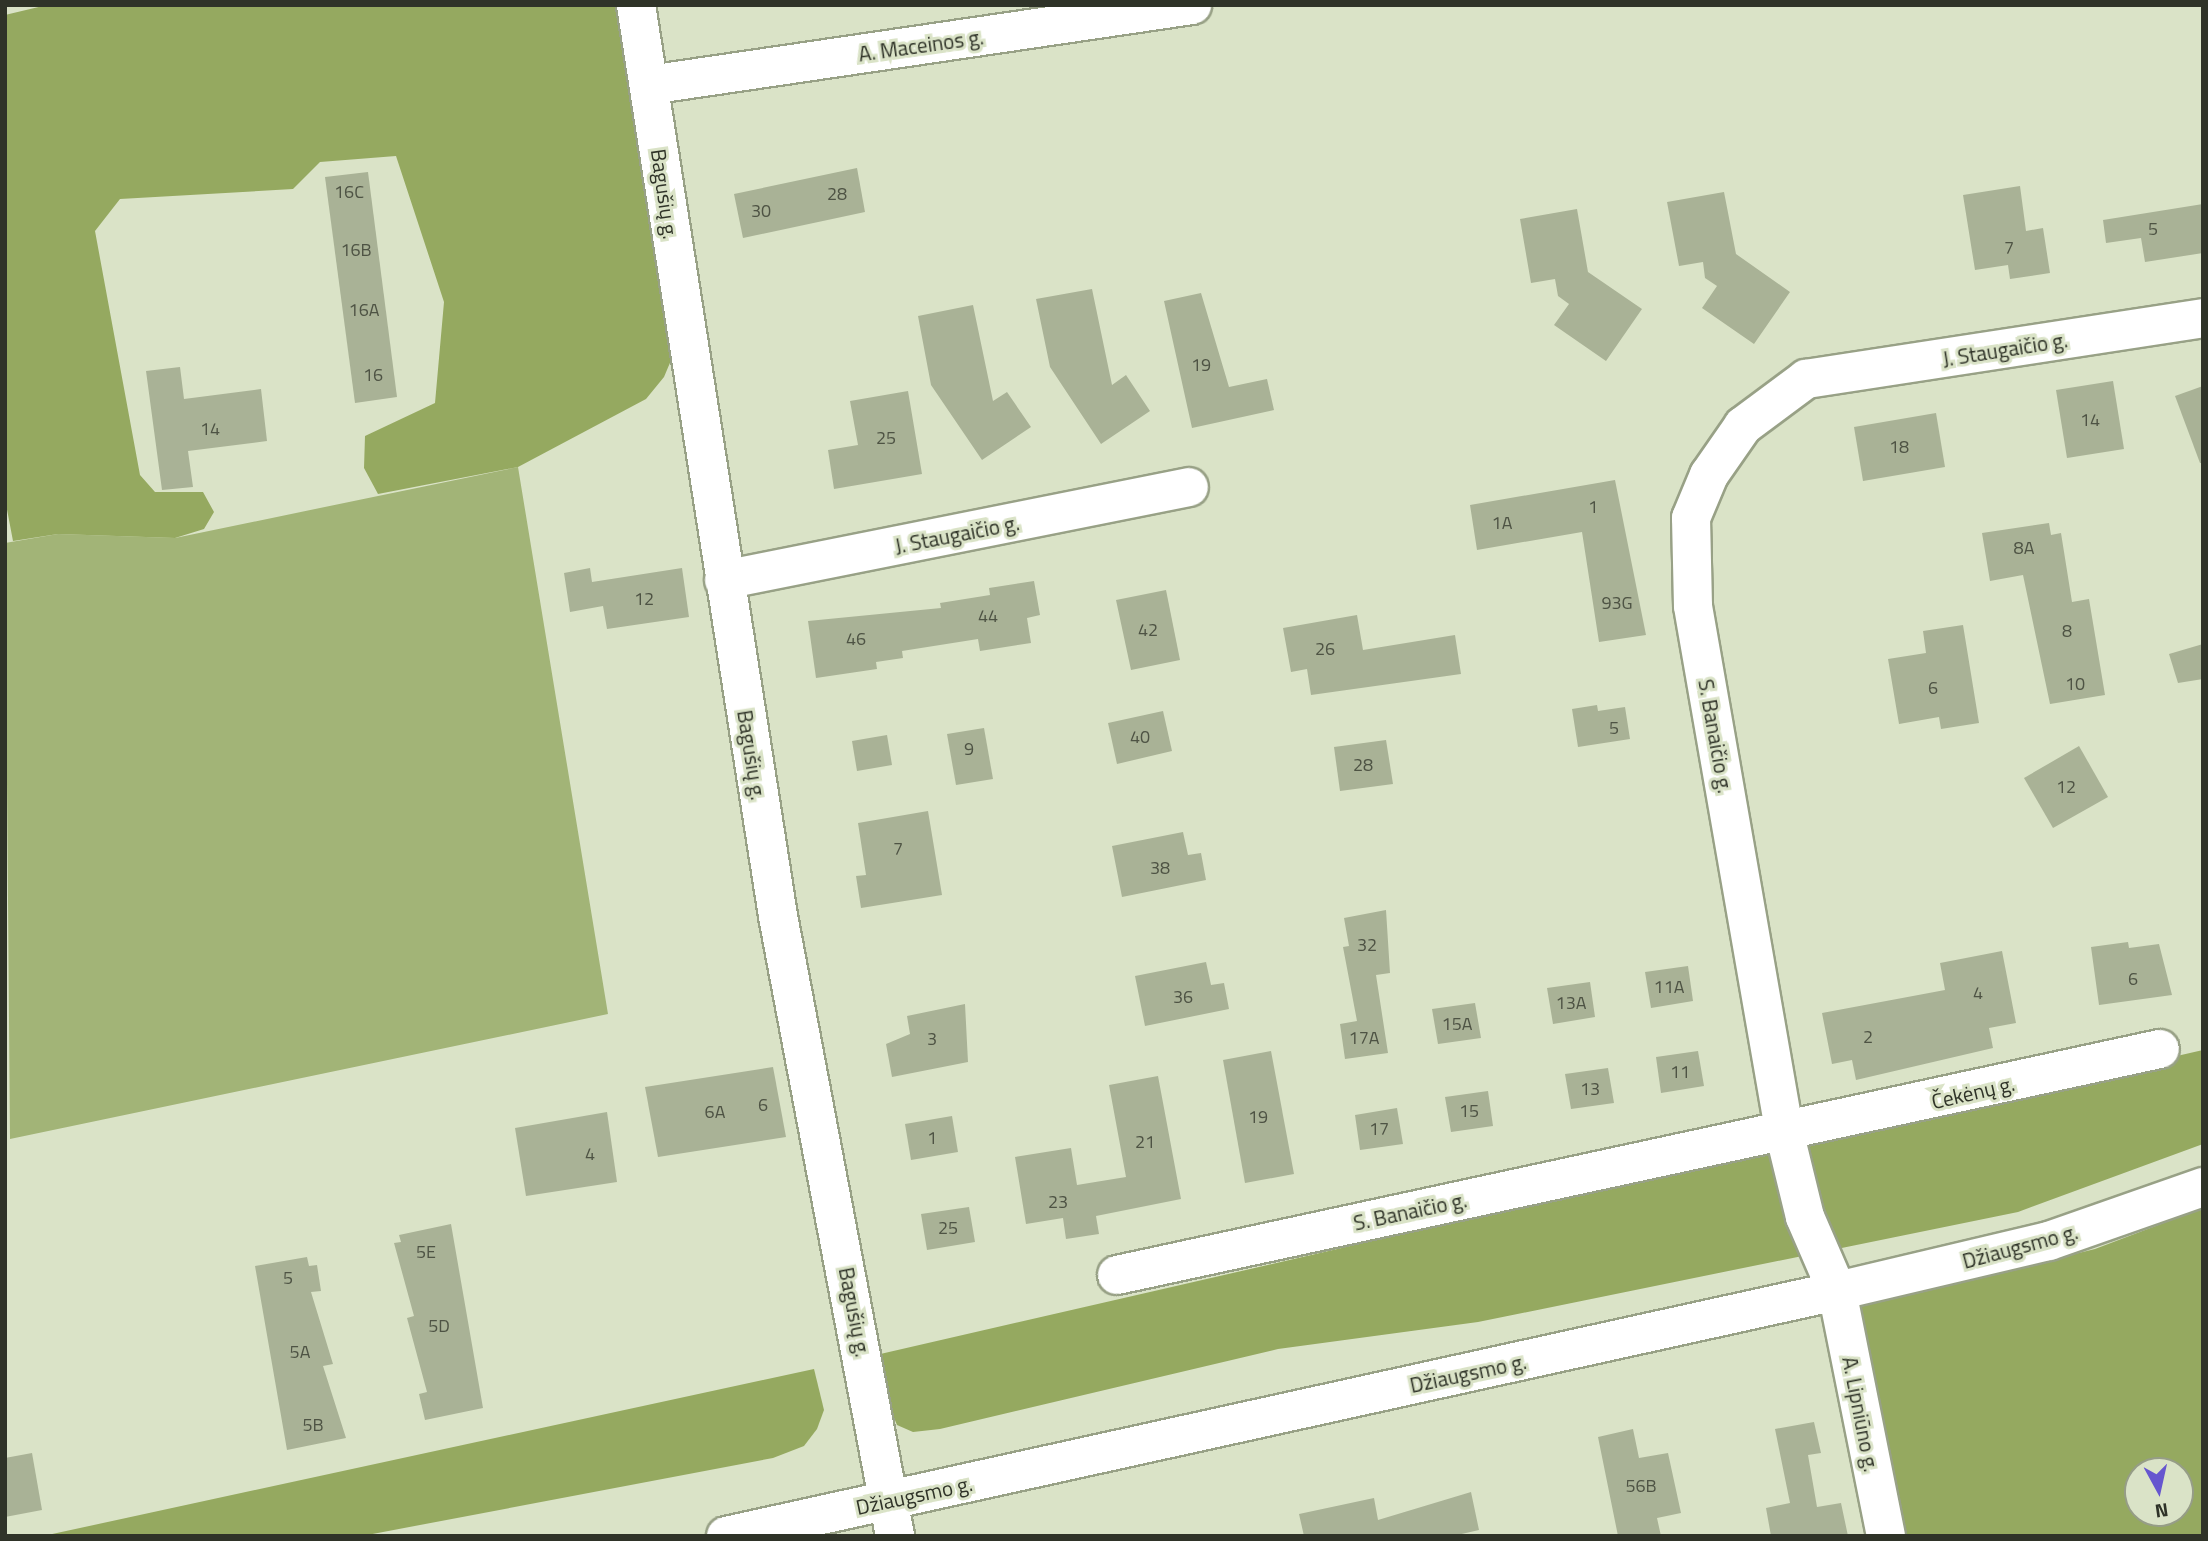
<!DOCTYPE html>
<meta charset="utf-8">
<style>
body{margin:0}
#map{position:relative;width:2208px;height:1541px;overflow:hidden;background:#dae3c7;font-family:"Titillium Web",sans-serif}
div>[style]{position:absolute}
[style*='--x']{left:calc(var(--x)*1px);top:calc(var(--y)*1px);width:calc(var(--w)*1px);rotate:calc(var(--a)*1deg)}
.green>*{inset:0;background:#a2b477}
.forest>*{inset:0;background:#95a960}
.building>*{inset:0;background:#a9b296}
.roads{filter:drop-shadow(2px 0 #98a186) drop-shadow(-2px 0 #98a186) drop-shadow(0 2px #98a186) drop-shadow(0 -2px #98a186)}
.minor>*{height:38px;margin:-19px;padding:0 19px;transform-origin:19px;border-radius:19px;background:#fff}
span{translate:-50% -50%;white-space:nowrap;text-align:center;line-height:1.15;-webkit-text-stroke:6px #dae3c7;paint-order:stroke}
.number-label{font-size:18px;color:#4e5344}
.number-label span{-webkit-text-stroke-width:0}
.street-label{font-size:21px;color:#2f3328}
.frame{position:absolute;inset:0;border:7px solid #2f3328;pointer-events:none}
.north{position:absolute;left:2124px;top:1457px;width:70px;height:70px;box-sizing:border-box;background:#dae3c7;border:2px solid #969d87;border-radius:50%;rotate:172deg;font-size:19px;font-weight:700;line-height:28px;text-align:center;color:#2f3328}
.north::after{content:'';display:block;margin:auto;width:24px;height:32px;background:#6656cf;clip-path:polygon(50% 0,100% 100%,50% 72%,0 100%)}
</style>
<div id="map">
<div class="green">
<i style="clip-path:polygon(518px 467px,608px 1014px,10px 1139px,5px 543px,58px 534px,175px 538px)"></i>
</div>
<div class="forest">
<i style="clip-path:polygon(47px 5px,624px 5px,672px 358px,664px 377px,646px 399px,518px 467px,378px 494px,364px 468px,365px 436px,435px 403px,444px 302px,396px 156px,320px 162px,293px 189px,120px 199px,95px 231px,140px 475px,155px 492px,203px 492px,214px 512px,204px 529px,175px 538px,58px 534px,13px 541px,5px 499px,5px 15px)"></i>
<i style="clip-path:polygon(2203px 1050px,2203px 1144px,2018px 1212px,1478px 1322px,1278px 1349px,940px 1429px,913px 1432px,897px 1425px,887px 1401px,876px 1355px)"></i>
<i style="clip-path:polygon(evenodd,2203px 1208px,2203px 1536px,1901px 1536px,1855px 1308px,2095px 1249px,2203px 1208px,2138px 1471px,2180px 1471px,2180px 1513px,2138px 1513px,2138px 1471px)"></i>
<i style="clip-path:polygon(814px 1369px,824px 1410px,817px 1429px,804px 1446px,773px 1458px,362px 1536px,43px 1536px)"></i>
</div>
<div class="building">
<i style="clip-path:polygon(857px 168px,865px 212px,743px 238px,734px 194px)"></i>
<i style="clip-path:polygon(368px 172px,397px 397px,355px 403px,325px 177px)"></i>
<i style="clip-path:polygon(2020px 186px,2026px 231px,2043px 228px,2050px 273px,2010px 279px,2008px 265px,1975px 270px,1963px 195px)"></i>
<i style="clip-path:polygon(1724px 192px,1736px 254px,1790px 292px,1754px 344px,1702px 308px,1717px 286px,1705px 278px,1703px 262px,1679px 266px,1667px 202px)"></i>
<i style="clip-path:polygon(2203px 204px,2203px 253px,2145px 262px,2141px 238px,2106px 243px,2103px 220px)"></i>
<i style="clip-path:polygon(1577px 209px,1588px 272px,1642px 309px,1606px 361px,1554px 325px,1569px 304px,1558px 296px,1555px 279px,1531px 283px,1520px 219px)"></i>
<i style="clip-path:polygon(1092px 289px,1112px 385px,1126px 375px,1150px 411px,1101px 444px,1050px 367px,1036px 299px)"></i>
<i style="clip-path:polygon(1201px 293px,1229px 387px,1267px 379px,1274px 410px,1192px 428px,1164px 301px)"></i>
<i style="clip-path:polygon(973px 305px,993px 401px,1007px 392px,1031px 427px,982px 460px,931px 385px,918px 316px)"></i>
<i style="clip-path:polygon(180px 367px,184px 399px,261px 389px,267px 441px,188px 451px,193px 487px,162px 490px,146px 371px)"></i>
<i style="clip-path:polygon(2113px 381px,2124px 449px,2067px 458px,2056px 390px)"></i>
<i style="clip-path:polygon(2203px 386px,2203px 463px,2200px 463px,2175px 396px)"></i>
<i style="clip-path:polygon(908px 391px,922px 474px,834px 489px,828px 450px,858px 445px,850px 401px)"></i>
<i style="clip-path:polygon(1936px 413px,1945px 467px,1863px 481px,1854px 427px)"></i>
<i style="clip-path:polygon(1615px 480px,1646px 635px,1599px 642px,1582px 532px,1477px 550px,1470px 505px)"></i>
<i style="clip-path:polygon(2049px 523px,2051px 535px,2061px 533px,2072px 602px,2089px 599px,2105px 695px,2050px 704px,2023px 575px,1990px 581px,1982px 533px)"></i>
<i style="clip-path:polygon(590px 568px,592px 582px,682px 568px,689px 617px,607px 629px,603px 606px,570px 612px,564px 573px)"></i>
<i style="clip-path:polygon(1034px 581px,1040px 615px,1027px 618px,1031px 643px,980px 651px,978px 639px,902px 651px,903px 658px,876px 662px,877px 669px,816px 678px,808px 621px,941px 608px,940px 603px,990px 595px,989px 588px)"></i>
<i style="clip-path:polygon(1166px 590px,1180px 660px,1131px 670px,1116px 600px)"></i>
<i style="clip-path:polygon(1357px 615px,1363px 650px,1455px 635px,1461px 674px,1311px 695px,1307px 669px,1291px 672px,1283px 628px)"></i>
<i style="clip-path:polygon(1963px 625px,1979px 723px,1941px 729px,1939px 717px,1899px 724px,1888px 659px,1926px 653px,1923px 631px)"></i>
<i style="clip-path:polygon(2203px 644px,2203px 679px,2178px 683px,2169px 654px)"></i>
<i style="clip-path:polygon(1597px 705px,1598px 711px,1625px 707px,1630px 739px,1578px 747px,1572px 709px)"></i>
<i style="clip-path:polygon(1163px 711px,1172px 751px,1117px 764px,1108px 723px)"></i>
<i style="clip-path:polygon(984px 728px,993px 779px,956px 785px,947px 734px)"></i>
<i style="clip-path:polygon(887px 735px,892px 765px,857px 771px,852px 741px)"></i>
<i style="clip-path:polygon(1386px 740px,1393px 784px,1340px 791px,1334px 747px)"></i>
<i style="clip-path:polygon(2079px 746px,2108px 797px,2053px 828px,2024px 778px)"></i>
<i style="clip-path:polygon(928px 811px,942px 895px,861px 908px,856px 876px,866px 875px,858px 823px)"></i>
<i style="clip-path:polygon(1183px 832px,1188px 855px,1201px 853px,1206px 880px,1122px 897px,1112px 846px)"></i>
<i style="clip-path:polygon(1386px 910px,1390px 973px,1376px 975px,1388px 1053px,1345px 1059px,1340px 1024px,1357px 1021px,1343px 947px,1349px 946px,1344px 918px)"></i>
<i style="clip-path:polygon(2128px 942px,2129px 948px,2159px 944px,2172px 995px,2099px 1005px,2091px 947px)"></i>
<i style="clip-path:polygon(2002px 951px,2016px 1023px,1989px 1028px,1993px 1048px,1856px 1080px,1852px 1060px,1832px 1064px,1822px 1013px,1945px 990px,1940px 963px)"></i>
<i style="clip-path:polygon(1206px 962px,1211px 985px,1224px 983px,1229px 1009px,1145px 1026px,1135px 976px)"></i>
<i style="clip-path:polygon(1688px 966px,1693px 1001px,1651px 1008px,1645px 972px)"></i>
<i style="clip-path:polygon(1590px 982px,1595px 1017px,1553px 1024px,1547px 988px)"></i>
<i style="clip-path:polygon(1475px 1003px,1481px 1038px,1438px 1044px,1432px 1009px)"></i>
<i style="clip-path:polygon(965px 1004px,968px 1062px,892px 1077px,886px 1044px,910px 1034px,907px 1016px)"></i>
<i style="clip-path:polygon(1271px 1051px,1294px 1174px,1245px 1183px,1223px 1060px)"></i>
<i style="clip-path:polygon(1698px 1051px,1704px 1086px,1661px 1093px,1656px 1057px)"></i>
<i style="clip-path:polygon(773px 1067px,786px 1137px,658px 1157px,645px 1087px)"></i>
<i style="clip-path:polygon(1608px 1068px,1614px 1103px,1571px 1109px,1565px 1074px)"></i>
<i style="clip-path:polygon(1158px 1076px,1181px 1199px,1096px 1216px,1099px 1234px,1066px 1239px,1063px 1218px,1026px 1224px,1015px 1157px,1071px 1148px,1077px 1185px,1126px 1177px,1109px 1085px)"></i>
<i style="clip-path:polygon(1488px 1091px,1493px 1126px,1451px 1132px,1445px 1097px)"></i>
<i style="clip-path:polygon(1397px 1108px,1403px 1144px,1360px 1150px,1355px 1115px)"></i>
<i style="clip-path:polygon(607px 1112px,617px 1182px,526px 1196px,515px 1128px)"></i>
<i style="clip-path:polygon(952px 1116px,958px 1152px,911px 1160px,905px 1124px)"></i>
<i style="clip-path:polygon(969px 1207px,975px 1242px,927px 1250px,921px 1214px)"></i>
<i style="clip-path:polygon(451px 1224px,483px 1408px,425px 1420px,419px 1394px,427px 1392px,407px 1318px,414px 1316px,394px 1243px,401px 1242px,399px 1235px)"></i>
<i style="clip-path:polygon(307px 1257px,309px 1266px,317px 1265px,321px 1291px,311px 1292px,333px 1364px,323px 1366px,346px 1438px,287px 1450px,255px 1266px)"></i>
<i style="clip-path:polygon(1814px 1422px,1821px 1453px,1808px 1455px,1817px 1507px,1841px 1503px,1848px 1536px,1771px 1536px,1766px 1508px,1790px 1503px,1775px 1429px)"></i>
<i style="clip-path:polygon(1633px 1429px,1639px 1458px,1668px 1453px,1681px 1513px,1657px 1518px,1661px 1536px,1618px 1536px,1598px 1437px)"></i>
<i style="clip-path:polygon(32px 1453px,42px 1510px,5px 1517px,5px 1458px)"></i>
<i style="clip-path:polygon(1471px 1492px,1479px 1530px,1453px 1536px,1304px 1536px,1299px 1514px,1374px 1498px,1378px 1520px)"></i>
</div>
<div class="roads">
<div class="minor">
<i style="--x:636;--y:5;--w:922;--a:81.14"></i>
<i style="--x:778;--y:916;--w:631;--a:79.31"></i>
<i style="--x:649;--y:85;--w:549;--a:-8.38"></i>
<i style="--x:724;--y:580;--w:474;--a:-11.3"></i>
<i style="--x:1117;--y:1275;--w:1067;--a:-12.23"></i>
<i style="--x:726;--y:1536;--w:1138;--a:-12.44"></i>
<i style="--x:1837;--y:1291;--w:218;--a:-13.3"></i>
<i style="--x:2049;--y:1241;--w:163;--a:-19.3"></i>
<i style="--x:1886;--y:1536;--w:250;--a:-101.3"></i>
<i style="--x:1837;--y:1291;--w:81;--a:-113.4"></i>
<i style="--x:1805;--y:1217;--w:84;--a:-103.7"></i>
<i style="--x:1785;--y:1135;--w:537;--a:-99.87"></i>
<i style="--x:1693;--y:606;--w:88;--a:-91.3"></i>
<i style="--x:1691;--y:518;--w:47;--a:-67.3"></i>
<i style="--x:1709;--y:475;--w:60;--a:-55.2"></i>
<i style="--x:1743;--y:426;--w:79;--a:-36.7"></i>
<i style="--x:1806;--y:379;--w:402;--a:-8.7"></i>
</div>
</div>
<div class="number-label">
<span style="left:349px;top:192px">16C</span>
<span style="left:837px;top:194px">28</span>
<span style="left:761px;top:211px">30</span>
<span style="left:2153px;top:229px">5</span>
<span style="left:2009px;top:248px">7</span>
<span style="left:356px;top:250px">16B</span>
<span style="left:364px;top:310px">16A</span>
<span style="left:1201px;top:365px">19</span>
<span style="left:373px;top:375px">16</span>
<span style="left:2090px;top:420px">14</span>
<span style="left:210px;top:429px">14</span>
<span style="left:886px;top:438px">25</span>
<span style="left:1899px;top:447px">18</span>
<span style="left:1593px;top:507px">1</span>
<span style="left:1502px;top:523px">1A</span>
<span style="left:2024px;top:548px">8A</span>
<span style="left:644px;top:599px">12</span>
<span style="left:1617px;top:603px">93G</span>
<span style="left:988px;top:616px">44</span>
<span style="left:1148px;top:630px">42</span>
<span style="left:2067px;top:631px">8</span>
<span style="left:856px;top:639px">46</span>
<span style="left:1325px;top:649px">26</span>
<span style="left:2075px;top:684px">10</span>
<span style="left:1933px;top:688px">6</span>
<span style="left:1614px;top:728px">5</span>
<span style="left:1140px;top:737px">40</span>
<span style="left:969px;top:749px">9</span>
<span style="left:1363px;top:765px">28</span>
<span style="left:2066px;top:787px">12</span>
<span style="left:898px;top:849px">7</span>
<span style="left:1160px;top:868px">38</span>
<span style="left:1367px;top:945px">32</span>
<span style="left:2133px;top:979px">6</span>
<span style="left:1669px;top:987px">11A</span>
<span style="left:1978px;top:993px">4</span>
<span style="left:1183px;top:997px">36</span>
<span style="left:1571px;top:1003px">13A</span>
<span style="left:1457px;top:1024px">15A</span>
<span style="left:1868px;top:1037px">2</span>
<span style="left:1364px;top:1038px">17A</span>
<span style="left:932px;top:1039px">3</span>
<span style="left:1680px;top:1072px">11</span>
<span style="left:1590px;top:1089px">13</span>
<span style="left:763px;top:1105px">6</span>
<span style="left:1469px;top:1111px">15</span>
<span style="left:715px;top:1112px">6A</span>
<span style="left:1258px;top:1117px">19</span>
<span style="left:1379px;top:1129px">17</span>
<span style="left:932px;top:1138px">1</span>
<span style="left:1145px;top:1142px">21</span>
<span style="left:590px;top:1154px">4</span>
<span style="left:1058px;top:1202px">23</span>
<span style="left:948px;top:1228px">25</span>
<span style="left:426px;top:1252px">5E</span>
<span style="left:288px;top:1278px">5</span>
<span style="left:439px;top:1326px">5D</span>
<span style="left:300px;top:1352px">5A</span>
<span style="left:313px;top:1425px">5B</span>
<span style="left:1641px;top:1486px">56B</span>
</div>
<div class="street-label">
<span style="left:921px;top:45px;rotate:-8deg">A. Maceinos g.</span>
<span style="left:665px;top:194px;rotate:82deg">Bagušių g.</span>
<span style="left:2005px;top:349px;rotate:-9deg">J. Staugaičio g.</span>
<span style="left:957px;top:534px;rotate:-11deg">J. Staugaičio g.</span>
<span style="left:1716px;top:736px;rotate:80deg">S. Banaičio g.</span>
<span style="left:752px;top:755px;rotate:81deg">Bagušių g.</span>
<span style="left:1973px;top:1092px;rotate:-13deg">Čekėnų g.</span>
<span style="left:1410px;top:1211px;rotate:-12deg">S. Banaičio g.</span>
<span style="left:2020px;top:1246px;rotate:-15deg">Džiaugsmo g.</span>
<span style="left:855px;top:1312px;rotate:79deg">Bagušių g.</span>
<span style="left:1468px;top:1373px;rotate:-12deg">Džiaugsmo g.</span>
<span style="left:1861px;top:1414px;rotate:79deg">A. Lipniūno g.</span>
<span style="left:914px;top:1495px;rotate:-12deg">Džiaugsmo g.</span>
</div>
<div class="frame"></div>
<div class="north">N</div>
</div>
